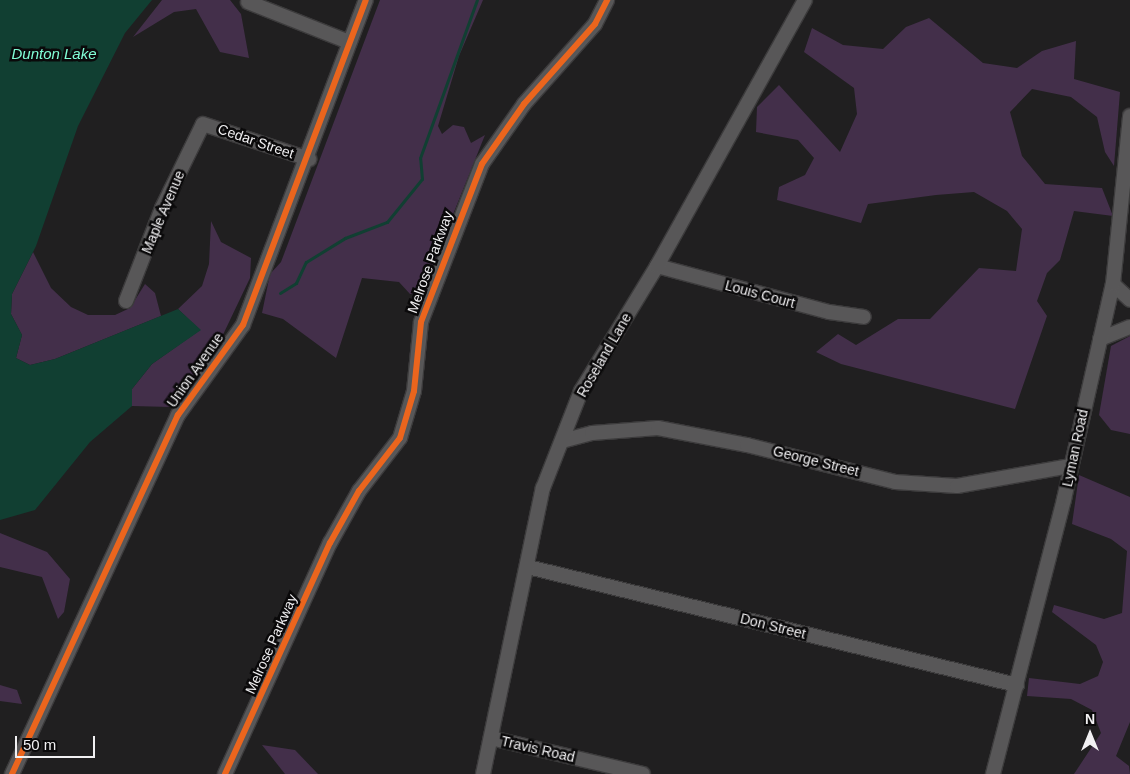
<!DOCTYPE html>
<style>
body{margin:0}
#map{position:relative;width:1130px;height:774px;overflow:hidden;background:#201f20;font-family:Arial,sans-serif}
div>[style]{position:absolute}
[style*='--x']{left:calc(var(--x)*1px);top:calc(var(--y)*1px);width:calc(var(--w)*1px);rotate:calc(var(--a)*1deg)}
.green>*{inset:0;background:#432f4a}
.water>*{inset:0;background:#113f32}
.stream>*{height:3px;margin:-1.5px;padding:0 1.5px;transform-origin:1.5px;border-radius:1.5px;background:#113f32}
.roads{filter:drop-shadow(1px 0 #3c3b3c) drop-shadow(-1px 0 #3c3b3c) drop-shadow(0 1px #3c3b3c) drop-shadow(0 -1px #3c3b3c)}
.minor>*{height:14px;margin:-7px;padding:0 7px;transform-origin:7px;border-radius:7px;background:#585758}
.cycleway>*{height:6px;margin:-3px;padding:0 3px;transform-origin:3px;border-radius:3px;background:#eb651d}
span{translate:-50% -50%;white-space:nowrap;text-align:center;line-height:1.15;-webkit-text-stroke:5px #0a090a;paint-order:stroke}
.street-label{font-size:14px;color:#f1f0f2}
.water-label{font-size:15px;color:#81fed6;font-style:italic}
.north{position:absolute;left:1065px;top:709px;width:50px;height:50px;-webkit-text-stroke:4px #0a090a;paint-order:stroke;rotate:0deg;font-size:14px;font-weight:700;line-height:20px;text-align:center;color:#f1f0f2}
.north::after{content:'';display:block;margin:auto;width:18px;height:22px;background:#f1f0f2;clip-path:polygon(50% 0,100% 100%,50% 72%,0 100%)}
.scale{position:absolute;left:15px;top:736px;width:80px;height:22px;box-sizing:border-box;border:2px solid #f1f0f2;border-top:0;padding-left:6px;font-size:15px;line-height:18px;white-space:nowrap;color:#f1f0f2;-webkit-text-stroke:4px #0a090a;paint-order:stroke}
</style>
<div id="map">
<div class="green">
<i style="clip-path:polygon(162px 0,230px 0,241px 14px,249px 58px,220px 52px,196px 9px,174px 12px,133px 37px)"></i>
<i style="clip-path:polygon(380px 0,483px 0,459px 56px,438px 126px,442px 134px,453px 125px,464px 127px,471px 143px,485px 135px,421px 294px,410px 294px,399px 282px,362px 278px,336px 358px,283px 319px,262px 313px,270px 274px,281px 262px)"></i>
<i style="clip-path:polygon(929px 18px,983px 63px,1017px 68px,1042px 51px,1076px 41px,1074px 79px,1120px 92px,1114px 166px,1105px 152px,1097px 117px,1071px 97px,1032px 89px,1010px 112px,1022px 156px,1045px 184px,1102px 188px,1113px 216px,1074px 211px,1060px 260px,1047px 273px,1037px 301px,1047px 316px,1015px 409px,841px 364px,816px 352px,838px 334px,856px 345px,898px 319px,930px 319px,979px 268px,1016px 271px,1022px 229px,1007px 211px,974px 192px,936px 195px,868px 204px,861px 223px,777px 200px,779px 187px,805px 175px,814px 158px,798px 140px,756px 132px,757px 107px,779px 85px,840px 152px,857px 114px,854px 88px,804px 52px,812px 28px,843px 45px,883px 49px,906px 27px)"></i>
<i style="clip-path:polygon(211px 221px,221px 242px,251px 258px,250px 278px,220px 341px,171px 407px,132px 406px,132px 389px,152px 364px,200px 330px,178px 309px,202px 286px,209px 264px)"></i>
<i style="clip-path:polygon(33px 252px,51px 288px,71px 307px,88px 315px,115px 315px,130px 308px,145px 284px,155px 293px,161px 316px,55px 359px,30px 365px,16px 358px,22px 335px,11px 314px,12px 294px)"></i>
<i style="clip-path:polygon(1130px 336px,1130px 434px,1111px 430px,1099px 415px,1111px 346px)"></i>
<i style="clip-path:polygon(1079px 475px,1130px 497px,1130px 722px,1116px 756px,1129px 766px,1130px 774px,1074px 774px,1101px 733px,1092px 710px,1071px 699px,1027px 696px,1029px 678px,1080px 684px,1098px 676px,1103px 662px,1096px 645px,1052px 612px,1054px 605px,1104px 619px,1122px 613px,1127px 551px,1111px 539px,1072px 524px)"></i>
<i style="clip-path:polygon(0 533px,47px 552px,70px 579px,64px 612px,58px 619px,42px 577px,0 567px)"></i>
<i style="clip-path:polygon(0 685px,17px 690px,22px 704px,0 701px)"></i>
<i style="clip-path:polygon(262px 745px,295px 750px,318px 774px,285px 774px)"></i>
</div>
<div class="water">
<i style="clip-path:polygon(0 0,152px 0,125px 33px,78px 126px,36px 246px,12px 294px,11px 314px,22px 335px,16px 358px,30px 365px,55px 359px,178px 309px,201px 330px,152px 364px,132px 389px,132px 406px,90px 442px,35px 510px,0 520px)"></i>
</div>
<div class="stream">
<i style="--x:280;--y:293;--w:19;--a:-32"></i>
<i style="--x:296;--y:283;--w:23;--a:-65"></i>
<i style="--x:306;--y:262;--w:46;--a:-31.6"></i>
<i style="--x:345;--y:238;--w:45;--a:-20.9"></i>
<i style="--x:387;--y:222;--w:55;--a:-50.9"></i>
<i style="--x:422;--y:179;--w:21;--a:-95"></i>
<i style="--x:420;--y:158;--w:168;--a:-70.2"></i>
</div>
<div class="roads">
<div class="minor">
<i style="--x:248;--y:2;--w:109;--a:21.6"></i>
<i style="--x:657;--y:266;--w:178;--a:15"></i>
<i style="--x:829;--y:312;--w:35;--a:8"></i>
<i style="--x:1113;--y:284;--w:23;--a:43"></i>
<i style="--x:126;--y:301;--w:100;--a:-68.8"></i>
<i style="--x:162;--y:208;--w:93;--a:-64"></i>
<i style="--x:203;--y:124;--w:112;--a:18.3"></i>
<i style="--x:1100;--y:339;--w:32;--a:-22"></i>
<i style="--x:562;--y:441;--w:31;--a:-15"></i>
<i style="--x:592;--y:433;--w:66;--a:-4.3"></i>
<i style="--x:658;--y:428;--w:91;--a:10.8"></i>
<i style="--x:747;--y:445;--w:153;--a:14"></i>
<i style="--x:895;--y:482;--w:62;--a:3.7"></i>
<i style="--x:957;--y:486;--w:116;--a:-10"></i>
<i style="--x:528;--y:567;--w:503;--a:13.57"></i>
<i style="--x:491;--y:738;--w:156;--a:13.3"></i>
<i style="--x:12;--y:774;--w:396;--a:-65.2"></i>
<i style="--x:178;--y:415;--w:111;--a:-54.2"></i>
<i style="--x:243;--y:325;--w:347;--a:-69.3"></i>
<i style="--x:225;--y:774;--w:254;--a:-65.6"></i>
<i style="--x:330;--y:543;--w:60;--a:-60.9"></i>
<i style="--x:359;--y:491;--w:67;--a:-52.3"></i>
<i style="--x:400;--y:438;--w:49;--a:-73.4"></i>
<i style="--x:414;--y:391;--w:69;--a:-84.2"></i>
<i style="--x:421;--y:322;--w:169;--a:-68.9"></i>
<i style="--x:482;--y:164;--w:73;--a:-55"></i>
<i style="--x:524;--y:104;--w:107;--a:-48.4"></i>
<i style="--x:595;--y:24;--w:27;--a:-63"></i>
<i style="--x:483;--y:774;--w:292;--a:-78.2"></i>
<i style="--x:543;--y:488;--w:104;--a:-68.6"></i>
<i style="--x:581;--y:391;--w:146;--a:-58.7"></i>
<i style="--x:657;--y:266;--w:304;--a:-60.9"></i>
<i style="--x:993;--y:774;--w:284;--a:-75.5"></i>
<i style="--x:1064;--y:499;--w:221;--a:-77.2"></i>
<i style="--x:1113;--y:284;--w:169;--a:-84.2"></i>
</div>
</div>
<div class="cycleway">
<i style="--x:12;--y:774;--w:396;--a:-65.2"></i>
<i style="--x:178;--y:415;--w:111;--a:-54.2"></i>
<i style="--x:243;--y:325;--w:347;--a:-69.3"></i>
<i style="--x:225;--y:774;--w:254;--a:-65.6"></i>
<i style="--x:330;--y:543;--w:60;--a:-60.9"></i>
<i style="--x:359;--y:491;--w:67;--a:-52.3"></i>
<i style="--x:400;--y:438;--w:49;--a:-73.4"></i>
<i style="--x:414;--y:391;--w:69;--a:-84.2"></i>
<i style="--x:421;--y:322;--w:169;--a:-68.9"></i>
<i style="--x:482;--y:164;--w:73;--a:-55"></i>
<i style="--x:524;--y:104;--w:107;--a:-48.4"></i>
<i style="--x:595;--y:24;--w:27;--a:-63"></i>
</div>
<div class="street-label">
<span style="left:256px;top:141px;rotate:19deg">Cedar Street</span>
<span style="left:163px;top:212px;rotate:-67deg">Maple Avenue</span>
<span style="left:430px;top:262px;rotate:-70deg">Melrose Parkway</span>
<span style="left:760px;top:294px;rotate:15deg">Louis Court</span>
<span style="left:604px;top:355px;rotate:-60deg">Roseland Lane</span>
<span style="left:195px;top:370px;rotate:-55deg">Union Avenue</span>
<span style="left:1075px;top:448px;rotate:-78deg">Lyman Road</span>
<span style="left:816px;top:461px;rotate:14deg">George Street</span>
<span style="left:773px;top:626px;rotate:14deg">Don Street</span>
<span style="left:271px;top:644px;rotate:-66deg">Melrose Parkway</span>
<span style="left:538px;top:749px;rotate:13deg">Travis Road</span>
</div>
<div class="water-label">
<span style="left:54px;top:54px">Dunton Lake</span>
</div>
<div class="north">N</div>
<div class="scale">50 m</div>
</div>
